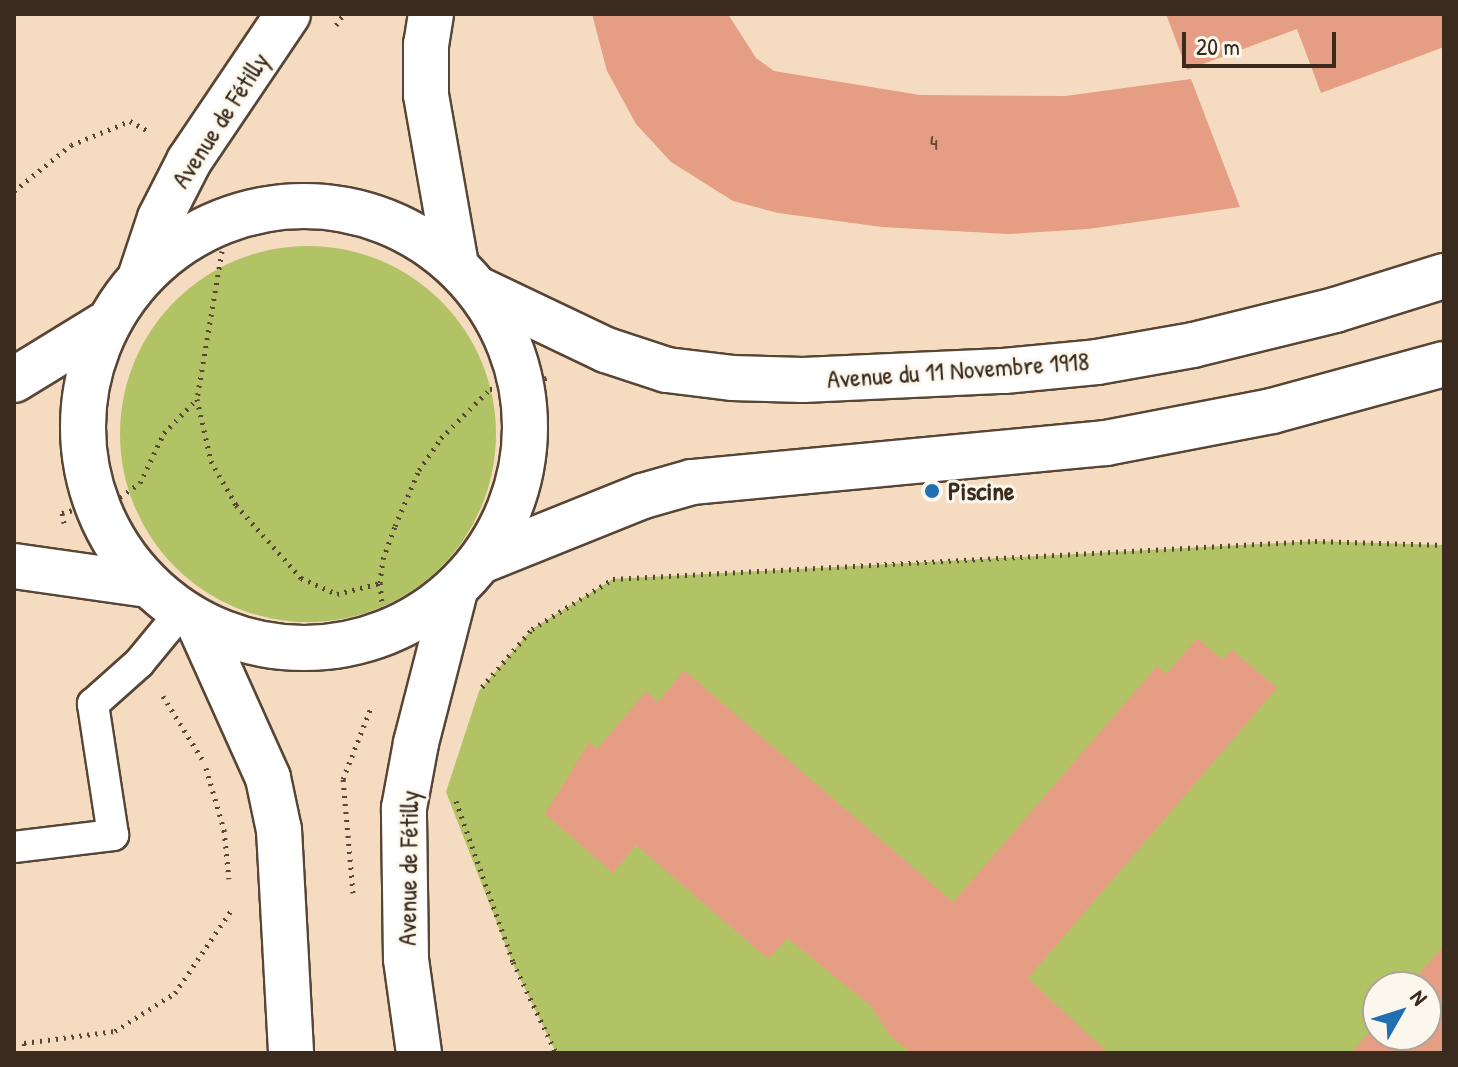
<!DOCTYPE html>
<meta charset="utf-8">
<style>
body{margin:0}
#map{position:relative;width:1458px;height:1067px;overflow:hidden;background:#f5dcc0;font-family:"Patrick Hand",sans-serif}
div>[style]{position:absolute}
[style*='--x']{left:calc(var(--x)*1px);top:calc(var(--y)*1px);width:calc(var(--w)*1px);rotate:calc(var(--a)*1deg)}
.green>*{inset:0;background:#b2c366}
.round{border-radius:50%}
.building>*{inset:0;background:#e59e84}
.path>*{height:5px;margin-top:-2.5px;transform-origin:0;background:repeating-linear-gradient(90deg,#574536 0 2px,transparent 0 8px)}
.roads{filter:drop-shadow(2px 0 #574536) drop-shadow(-2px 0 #574536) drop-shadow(0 2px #574536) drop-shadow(0 -2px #574536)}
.lane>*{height:30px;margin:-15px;padding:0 15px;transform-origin:15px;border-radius:15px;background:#fff}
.secondary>*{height:44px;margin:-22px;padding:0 22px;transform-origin:22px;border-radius:22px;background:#fff}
.primary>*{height:44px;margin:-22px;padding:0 22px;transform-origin:22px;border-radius:22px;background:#fff}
.primary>.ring{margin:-22px;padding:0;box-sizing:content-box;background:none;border:44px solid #fff;border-radius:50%}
.dots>*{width:22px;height:22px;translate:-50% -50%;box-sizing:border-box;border:4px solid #fbf7ec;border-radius:50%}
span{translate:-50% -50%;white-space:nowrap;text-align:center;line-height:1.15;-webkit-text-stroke:6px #fbf7ec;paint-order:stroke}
.number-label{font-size:22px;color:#664738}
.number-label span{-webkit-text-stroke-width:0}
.street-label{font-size:26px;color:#3b2a1e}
.poi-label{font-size:26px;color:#3b2a1e;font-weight:700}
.left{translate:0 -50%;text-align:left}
.frame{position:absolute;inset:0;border:16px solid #3b2a1e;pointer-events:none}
.north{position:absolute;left:1362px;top:971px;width:80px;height:80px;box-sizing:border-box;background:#fbf7ec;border:2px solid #aea59a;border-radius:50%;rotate:51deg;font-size:22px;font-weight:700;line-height:32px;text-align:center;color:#3b2a1e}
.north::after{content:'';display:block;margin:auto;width:28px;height:36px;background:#1f6fb2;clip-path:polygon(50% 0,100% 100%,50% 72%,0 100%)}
.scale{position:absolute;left:1182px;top:32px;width:154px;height:36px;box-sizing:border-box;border:4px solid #3b2a1e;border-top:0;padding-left:10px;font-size:24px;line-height:28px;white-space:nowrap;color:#3b2a1e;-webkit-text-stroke:6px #fbf7ec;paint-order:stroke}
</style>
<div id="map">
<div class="green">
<i class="round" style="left:120px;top:246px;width:376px;height:376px"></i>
<i style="clip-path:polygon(evenodd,1315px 541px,1444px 545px,1444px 1053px,556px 1053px,512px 962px,446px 792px,479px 691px,532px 629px,613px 579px,1315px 541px,1378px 987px,1426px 987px,1426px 1035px,1378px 1035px,1378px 987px)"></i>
</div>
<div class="building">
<i style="clip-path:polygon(592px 14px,728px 14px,756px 58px,774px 71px,920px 95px,1065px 96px,1191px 79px,1240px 207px,1088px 229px,1008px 234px,882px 227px,778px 213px,733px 201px,671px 162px,636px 124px,607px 71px)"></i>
<i style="clip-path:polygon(1166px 14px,1444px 14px,1444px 47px,1321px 93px,1297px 29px,1187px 70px)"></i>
<i style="clip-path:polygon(1197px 638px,1223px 660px,1232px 650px,1277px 688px,1028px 978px,1108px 1053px,911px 1053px,890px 1036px,872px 1007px,787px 938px,768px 959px,636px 845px,613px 873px,545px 814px,589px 742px,597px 749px,646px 691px,658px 702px,684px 670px,953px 902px,1157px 666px,1166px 674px)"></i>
<i style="clip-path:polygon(1444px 945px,1444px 1053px,1351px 1053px,1378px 1022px,1378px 1035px,1426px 1035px,1426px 987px,1408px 987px)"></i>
</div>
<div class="path">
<i style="--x:336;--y:25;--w:14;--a:-54"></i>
<i style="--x:14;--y:191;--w:73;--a:-38.9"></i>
<i style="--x:71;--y:145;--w:64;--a:-22.1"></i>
<i style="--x:130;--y:121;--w:23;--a:29"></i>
<i style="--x:221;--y:205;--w:46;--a:88.8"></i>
<i style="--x:222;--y:251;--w:150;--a:99.6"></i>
<i style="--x:197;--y:399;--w:64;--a:77.3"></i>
<i style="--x:211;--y:461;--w:51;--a:60.4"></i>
<i style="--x:236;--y:505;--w:98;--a:48.3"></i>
<i style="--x:301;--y:578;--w:39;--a:24"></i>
<i style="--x:337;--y:594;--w:44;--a:-14.3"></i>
<i style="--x:380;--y:583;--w:69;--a:84.2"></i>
<i style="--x:64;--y:523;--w:10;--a:-101"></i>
<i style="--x:62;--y:513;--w:60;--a:-15.4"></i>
<i style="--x:120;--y:497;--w:24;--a:-35"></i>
<i style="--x:140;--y:483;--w:55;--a:-64.4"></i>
<i style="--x:164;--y:433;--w:47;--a:-45.9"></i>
<i style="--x:380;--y:583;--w:24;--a:-83"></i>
<i style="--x:383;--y:559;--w:35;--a:-70"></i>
<i style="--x:395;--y:526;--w:61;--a:-66.8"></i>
<i style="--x:419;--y:470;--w:39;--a:-55"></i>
<i style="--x:441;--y:438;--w:69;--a:-45"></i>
<i style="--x:490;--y:389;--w:32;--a:-5"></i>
<i style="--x:522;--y:386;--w:26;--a:-18"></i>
<i style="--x:482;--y:687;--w:77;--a:-49.2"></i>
<i style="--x:532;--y:629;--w:95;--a:-31.7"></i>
<i style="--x:613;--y:579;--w:703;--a:-3.1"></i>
<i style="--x:1315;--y:541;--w:129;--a:1.8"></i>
<i style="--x:163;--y:696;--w:74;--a:58.2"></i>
<i style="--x:206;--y:768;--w:65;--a:73.8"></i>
<i style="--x:224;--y:830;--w:49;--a:84.2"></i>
<i style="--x:456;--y:801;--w:171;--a:70.5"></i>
<i style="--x:513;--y:962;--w:101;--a:64.7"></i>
<i style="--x:353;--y:893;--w:114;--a:-95"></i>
<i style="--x:343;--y:779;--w:79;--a:-68.6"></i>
<i style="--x:26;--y:1053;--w:10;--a:-101"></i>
<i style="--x:24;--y:1043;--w:92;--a:-7.5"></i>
<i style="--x:115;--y:1031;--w:71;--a:-32.3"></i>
<i style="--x:175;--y:993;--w:102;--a:-55.8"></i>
</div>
<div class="roads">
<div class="lane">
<i style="--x:14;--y:847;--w:100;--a:-6.9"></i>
<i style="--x:113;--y:835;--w:133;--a:-98.7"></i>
<i style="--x:93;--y:704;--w:62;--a:-41.7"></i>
<i style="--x:139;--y:663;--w:66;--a:-50.5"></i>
</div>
<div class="secondary">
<i style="--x:431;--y:14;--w:30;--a:99"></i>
<i style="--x:426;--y:44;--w:51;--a:90"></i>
<i style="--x:426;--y:95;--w:173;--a:80"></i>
<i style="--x:141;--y:275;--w:60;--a:-71.6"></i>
<i style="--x:160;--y:218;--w:64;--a:-63"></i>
<i style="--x:189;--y:161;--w:177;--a:-56"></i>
<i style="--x:14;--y:380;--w:109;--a:-31.5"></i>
<i style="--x:14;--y:566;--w:135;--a:8.1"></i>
</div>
<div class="primary">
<i class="ring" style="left:83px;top:206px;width:398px;height:398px"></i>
<i style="--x:478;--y:289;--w:142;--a:25.5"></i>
<i style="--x:606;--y:350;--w:64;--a:18.2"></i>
<i style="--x:667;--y:370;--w:65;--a:7"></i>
<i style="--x:732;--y:378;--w:71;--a:1.6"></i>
<i style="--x:803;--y:380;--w:201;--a:-2.6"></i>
<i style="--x:1004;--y:371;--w:93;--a:-5.5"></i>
<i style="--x:1097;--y:362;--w:97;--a:-10"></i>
<i style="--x:1193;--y:345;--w:146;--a:-13.8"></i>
<i style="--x:1335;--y:310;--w:114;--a:-17.3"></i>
<i style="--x:481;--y:561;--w:175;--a:-21.9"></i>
<i style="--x:643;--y:496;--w:51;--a:-15.9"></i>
<i style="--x:692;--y:482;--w:416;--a:-5.4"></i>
<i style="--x:1106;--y:443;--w:169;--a:-10.9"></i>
<i style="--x:1272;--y:411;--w:178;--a:-15.3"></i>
<i style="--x:198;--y:622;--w:171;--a:65.8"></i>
<i style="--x:268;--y:778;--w:53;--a:78.1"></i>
<i style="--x:279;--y:830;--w:223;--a:86.9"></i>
<i style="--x:419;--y:1053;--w:95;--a:-97.9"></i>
<i style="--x:406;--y:959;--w:151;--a:-90.8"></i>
<i style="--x:404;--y:808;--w:66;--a:-79.5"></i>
<i style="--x:416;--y:743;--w:157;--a:-75.6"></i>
</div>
</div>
<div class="dots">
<i style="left:932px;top:491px;background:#1f6fb2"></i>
</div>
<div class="number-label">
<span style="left:934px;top:143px">4</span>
</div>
<div class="street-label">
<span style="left:220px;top:120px;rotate:-57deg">Avenue de Fétilly</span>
<span style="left:958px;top:370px;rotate:-4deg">Avenue du 11 Novembre 1918</span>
<span style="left:408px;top:868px;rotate:-89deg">Avenue de Fétilly</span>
</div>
<div class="poi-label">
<span class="left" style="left:948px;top:491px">Piscine</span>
</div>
<div class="frame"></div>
<div class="north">N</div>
<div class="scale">20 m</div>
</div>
